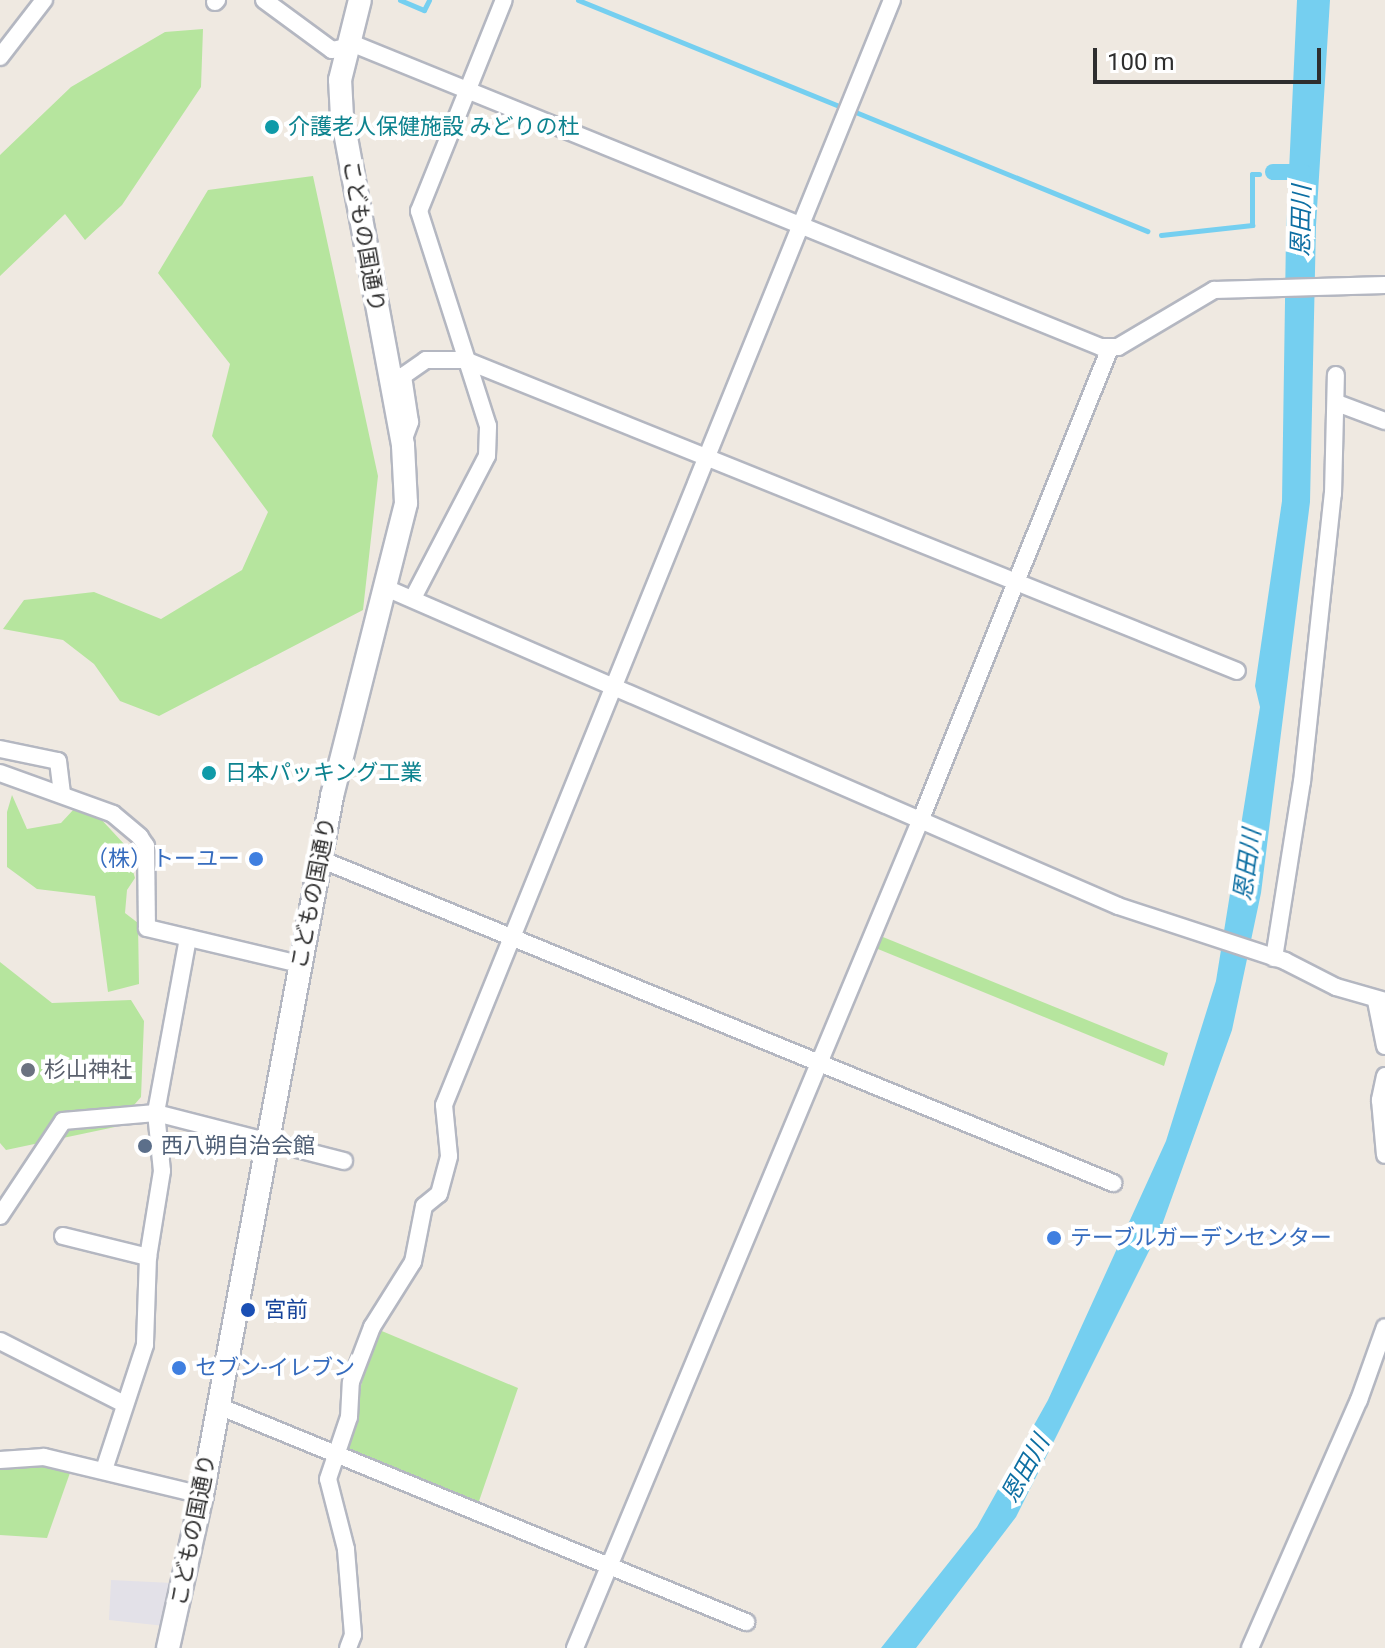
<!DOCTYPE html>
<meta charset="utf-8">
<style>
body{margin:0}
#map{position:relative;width:1385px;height:1648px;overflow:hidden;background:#efe9e1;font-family:Roboto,"Noto Sans JP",sans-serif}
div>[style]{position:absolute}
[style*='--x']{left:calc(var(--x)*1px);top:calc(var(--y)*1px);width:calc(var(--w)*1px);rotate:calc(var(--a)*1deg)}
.industrial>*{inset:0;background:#e3e1e8}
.green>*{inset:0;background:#b6e59e}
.water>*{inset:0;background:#75cff0}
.stream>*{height:5px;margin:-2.5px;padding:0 2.5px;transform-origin:2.5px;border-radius:2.5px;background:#75cff0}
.canal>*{height:16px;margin:-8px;padding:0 8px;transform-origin:8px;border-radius:8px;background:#75cff0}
.roads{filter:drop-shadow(2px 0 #b4b7c1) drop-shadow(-2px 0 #b4b7c1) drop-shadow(0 2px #b4b7c1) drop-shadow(0 -2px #b4b7c1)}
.minor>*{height:16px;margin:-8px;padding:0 8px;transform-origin:8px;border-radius:8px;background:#fff}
.secondary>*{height:22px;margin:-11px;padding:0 11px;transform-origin:11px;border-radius:11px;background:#fff}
.dots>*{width:22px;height:22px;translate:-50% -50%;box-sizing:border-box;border:4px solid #fff;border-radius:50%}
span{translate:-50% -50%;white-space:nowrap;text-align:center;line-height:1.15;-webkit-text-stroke:8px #fff;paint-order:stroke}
.culture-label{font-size:22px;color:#0d838f}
.left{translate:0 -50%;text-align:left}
.street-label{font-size:22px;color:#2e2e2e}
.shop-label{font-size:22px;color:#366cbe}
.right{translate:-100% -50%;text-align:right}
.worship-label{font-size:22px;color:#5b616d}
.service-label{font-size:22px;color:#4e5e75}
.transit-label{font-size:22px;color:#164399}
.water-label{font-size:24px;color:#0d6fa3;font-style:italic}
.scale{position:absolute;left:1093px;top:48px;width:228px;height:36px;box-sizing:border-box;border:4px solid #2e2e2e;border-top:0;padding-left:10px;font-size:24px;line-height:28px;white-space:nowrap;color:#2e2e2e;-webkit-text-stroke:6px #fff;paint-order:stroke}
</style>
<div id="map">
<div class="industrial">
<i style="clip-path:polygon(111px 1580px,172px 1583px,165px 1626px,109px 1620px)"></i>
</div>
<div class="green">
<i style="clip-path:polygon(203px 29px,201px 87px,122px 205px,85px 240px,65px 214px,0 276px,0 155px,71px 87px,165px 32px)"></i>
<i style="clip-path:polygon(313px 176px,378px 476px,363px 610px,159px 716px,120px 701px,94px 664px,63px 640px,3px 629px,24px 600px,94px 592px,161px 619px,242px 570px,268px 512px,212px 436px,230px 364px,158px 273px,208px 190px)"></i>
<i style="clip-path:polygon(12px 795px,27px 829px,61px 823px,74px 809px,99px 817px,125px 845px,135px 878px,127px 890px,125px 913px,138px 923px,139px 984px,108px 992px,95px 896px,37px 889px,7px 867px,7px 812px)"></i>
<i style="clip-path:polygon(878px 935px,1168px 1053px,1164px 1066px,873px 947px)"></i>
<i style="clip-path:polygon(0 962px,52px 1003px,131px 1000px,144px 1021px,141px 1097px,115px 1127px,6px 1150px,0 1143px)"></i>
<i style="clip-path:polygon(377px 1329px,518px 1388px,478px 1504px,343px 1449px)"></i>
<i style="clip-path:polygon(43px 1463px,71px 1470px,47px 1538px,0 1535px,0 1468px)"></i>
</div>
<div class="water">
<i style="clip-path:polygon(1297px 0,1330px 0,1316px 225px,1310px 502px,1261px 893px,1232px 1030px,1162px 1225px,1016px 1517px,916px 1648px,881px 1648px,977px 1527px,1048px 1400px,1166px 1141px,1216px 981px,1260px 707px,1255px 686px,1282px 501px,1286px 235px)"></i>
</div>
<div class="stream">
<i style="--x:400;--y:0;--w:26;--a:23"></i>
<i style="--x:424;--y:10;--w:11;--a:-63"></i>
<i style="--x:578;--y:0;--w:287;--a:22.1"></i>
<i style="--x:853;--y:111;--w:318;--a:22.2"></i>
<i style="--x:1161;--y:235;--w:92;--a:-6.3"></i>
<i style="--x:1252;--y:225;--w:51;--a:-90"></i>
<i style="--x:1252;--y:174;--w:7;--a:0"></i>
</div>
<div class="canal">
<i style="--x:1273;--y:172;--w:30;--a:0"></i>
</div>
<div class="roads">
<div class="minor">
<i style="--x:264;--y:0;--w:84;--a:36.3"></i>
<i style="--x:332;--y:50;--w:25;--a:-12"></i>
<i style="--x:356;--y:45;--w:804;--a:22.07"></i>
<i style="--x:1101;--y:347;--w:17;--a:0"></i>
<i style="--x:1118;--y:347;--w:112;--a:-30.7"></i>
<i style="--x:1214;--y:290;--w:171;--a:-1.7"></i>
<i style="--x:215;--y:2;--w:3;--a:-45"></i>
<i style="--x:0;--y:57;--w:72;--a:-52.3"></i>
<i style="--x:1337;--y:403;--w:51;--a:20.6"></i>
<i style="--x:405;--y:436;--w:15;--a:-70"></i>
<i style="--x:410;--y:422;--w:47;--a:-98.7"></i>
<i style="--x:403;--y:376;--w:28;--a:-35"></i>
<i style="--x:426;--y:360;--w:39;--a:0"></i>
<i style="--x:465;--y:360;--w:832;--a:21.94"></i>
<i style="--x:386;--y:588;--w:798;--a:23.48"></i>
<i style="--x:1118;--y:906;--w:176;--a:18.2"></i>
<i style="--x:1285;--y:961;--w:57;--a:27"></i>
<i style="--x:1336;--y:987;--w:51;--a:15.9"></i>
<i style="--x:413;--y:598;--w:160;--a:-62.5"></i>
<i style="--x:487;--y:456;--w:30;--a:-88"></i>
<i style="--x:488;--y:426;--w:226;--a:-107.8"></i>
<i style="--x:419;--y:211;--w:227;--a:-68.1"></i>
<i style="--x:0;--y:749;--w:59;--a:11.7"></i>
<i style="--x:58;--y:761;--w:32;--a:83"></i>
<i style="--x:0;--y:773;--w:120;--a:19.9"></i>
<i style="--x:113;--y:814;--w:35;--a:40"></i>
<i style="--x:140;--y:837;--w:11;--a:56"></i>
<i style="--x:146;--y:846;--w:82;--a:89.3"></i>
<i style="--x:147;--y:928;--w:156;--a:13.3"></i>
<i style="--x:320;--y:859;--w:857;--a:22.22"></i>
<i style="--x:188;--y:938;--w:178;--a:100.4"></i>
<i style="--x:156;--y:1113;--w:194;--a:14.3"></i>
<i style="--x:1274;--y:958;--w:178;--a:-81"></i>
<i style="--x:1302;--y:782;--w:290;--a:-83.9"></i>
<i style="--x:1333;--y:494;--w:119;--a:-88.6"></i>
<i style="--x:1376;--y:1001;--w:46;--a:78.7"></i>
<i style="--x:1385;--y:1076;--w:25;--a:102"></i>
<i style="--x:1380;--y:1100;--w:55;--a:84.8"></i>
<i style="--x:0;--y:1216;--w:114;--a:-56.4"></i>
<i style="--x:63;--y:1121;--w:93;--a:-4.9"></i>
<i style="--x:156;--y:1113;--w:58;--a:84.1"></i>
<i style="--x:162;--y:1171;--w:87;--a:99.2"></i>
<i style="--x:148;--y:1257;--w:88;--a:92"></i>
<i style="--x:145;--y:1345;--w:132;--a:108.2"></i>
<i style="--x:63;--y:1236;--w:88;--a:13.9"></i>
<i style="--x:0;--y:1341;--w:139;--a:26.9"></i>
<i style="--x:216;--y:1405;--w:573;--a:22.27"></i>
<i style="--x:0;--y:1460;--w:44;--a:-3.9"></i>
<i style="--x:44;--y:1457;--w:163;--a:13.5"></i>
<i style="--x:348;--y:1648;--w:14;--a:-69"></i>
<i style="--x:353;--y:1635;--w:86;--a:-94.7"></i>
<i style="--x:346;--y:1549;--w:72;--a:-104.4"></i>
<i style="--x:328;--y:1479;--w:65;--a:-71.3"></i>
<i style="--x:349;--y:1417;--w:35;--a:-87"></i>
<i style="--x:351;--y:1382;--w:59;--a:-69.1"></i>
<i style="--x:372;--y:1327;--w:77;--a:-57.8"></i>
<i style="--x:413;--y:1262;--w:57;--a:-78.9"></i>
<i style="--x:424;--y:1206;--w:19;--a:-39"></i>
<i style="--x:439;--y:1194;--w:39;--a:-75"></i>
<i style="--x:449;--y:1156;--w:51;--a:-95.6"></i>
<i style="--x:444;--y:1105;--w:1192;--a:-67.93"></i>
<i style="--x:575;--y:1648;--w:898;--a:-67.35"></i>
<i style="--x:921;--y:819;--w:508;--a:-68.14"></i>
<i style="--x:1250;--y:1648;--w:271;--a:-66.3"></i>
<i style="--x:1359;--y:1400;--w:77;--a:-70.4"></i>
</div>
<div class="secondary">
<i style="--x:168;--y:1648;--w:157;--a:-77.5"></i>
<i style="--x:202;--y:1495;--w:711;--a:-79.46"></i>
<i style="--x:332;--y:796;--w:302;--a:-75.8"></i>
<i style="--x:406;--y:503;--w:58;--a:-93"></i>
<i style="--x:403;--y:445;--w:334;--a:-100.5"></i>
<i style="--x:342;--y:117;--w:37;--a:-93"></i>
<i style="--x:340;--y:80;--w:82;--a:-76"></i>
</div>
</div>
<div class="dots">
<i style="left:272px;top:127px;background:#0f9aa8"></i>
<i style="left:209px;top:773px;background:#0f9aa8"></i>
<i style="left:256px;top:859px;background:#3f7fe0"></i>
<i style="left:28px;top:1070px;background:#6b7280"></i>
<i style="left:145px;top:1146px;background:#5c6f8a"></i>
<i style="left:1054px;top:1238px;background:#3f7fe0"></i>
<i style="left:248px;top:1310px;background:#1a4fb4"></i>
<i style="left:179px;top:1368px;background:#3f7fe0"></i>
</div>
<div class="culture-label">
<span class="left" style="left:288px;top:127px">介護老人保健施設 みどりの杜</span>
<span class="left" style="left:225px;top:773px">日本パッキング工業</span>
</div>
<div class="street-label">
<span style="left:364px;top:236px;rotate:80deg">こどもの国通り</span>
<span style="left:313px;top:893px;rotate:-79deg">こどもの国通り</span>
<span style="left:193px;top:1530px;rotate:-79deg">こどもの国通り</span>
</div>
<div class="shop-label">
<span class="right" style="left:240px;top:859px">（株）トーユー</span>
<span class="left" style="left:1070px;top:1238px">テーブルガーデンセンター</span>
<span class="left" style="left:195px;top:1368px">セブン-イレブン</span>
</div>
<div class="worship-label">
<span class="left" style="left:44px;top:1070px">杉山神社</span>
</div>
<div class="service-label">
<span class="left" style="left:161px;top:1146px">西八朔自治会館</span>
</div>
<div class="transit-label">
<span class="left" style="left:264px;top:1310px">宮前</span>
</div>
<div class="water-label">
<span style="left:1302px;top:221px;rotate:-89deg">恩田川</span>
<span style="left:1248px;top:865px;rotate:-82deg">恩田川</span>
<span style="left:1026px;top:1469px;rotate:-61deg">恩田川</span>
</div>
<div class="scale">100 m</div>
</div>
